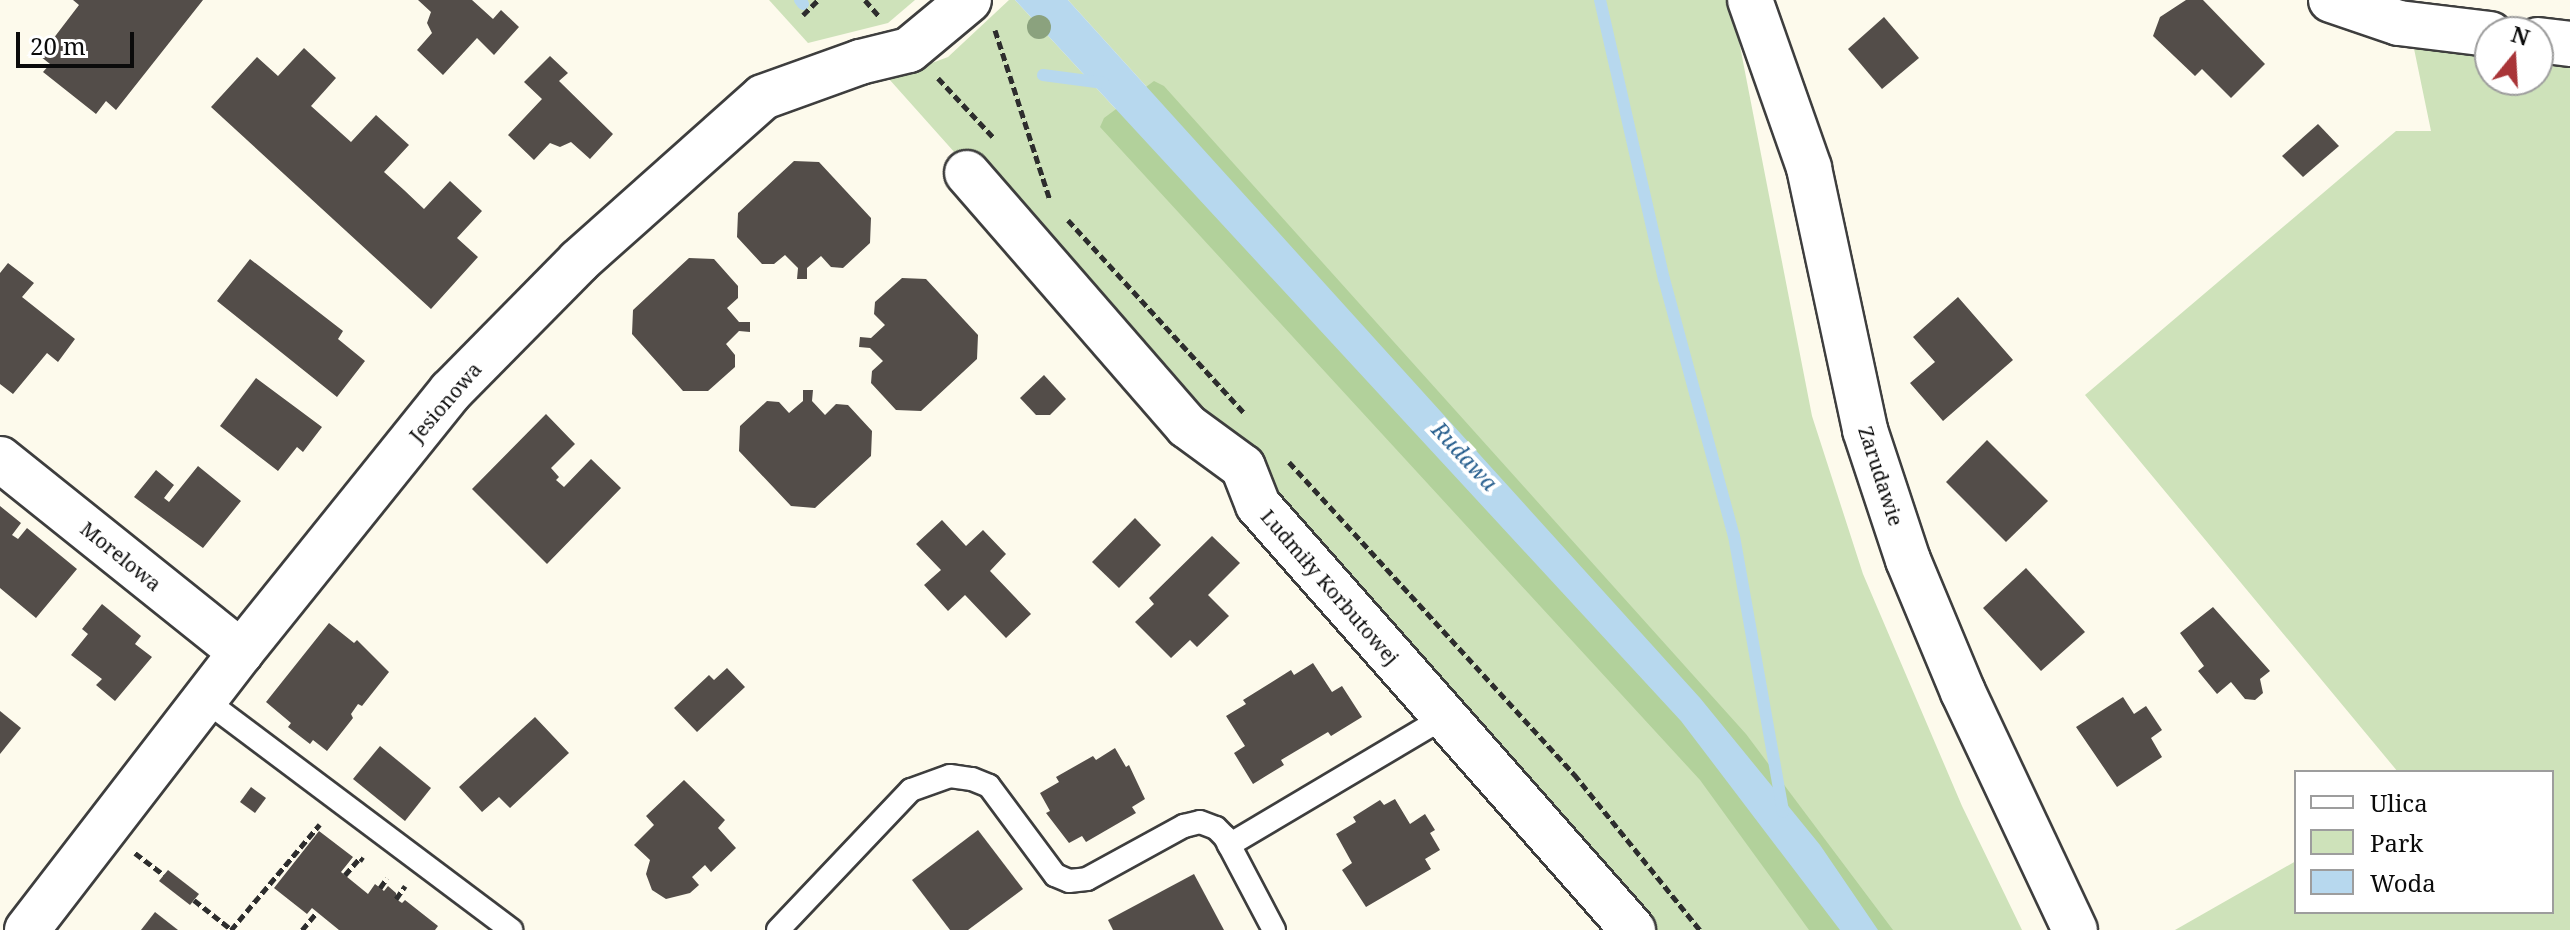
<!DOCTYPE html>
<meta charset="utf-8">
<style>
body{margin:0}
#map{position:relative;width:2570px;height:930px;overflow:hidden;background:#fdfaec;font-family:"Noto Serif",serif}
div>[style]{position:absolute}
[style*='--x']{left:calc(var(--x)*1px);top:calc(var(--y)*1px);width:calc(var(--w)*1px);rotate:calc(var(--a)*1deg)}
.green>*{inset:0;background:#cee2ba}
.forest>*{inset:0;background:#b2d19b}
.water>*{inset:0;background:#b7d8ee}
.stream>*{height:12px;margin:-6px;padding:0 6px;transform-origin:6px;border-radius:6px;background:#b7d8ee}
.building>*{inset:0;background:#534d49}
.path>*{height:5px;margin-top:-2.5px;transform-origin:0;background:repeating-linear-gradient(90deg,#2d2d2d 0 8px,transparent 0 12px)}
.roads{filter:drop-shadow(2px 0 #3e3e3e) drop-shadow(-2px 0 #3e3e3e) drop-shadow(0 2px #3e3e3e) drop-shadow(0 -2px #3e3e3e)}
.service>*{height:22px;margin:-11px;padding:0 11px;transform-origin:11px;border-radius:11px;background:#fff}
.minor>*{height:44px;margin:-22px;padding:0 22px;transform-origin:22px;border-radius:22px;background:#fff}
.tertiary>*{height:44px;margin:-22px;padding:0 22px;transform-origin:22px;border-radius:22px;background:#fff}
.trees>*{width:24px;height:24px;margin:-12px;border-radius:50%;background:#8ba27e}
span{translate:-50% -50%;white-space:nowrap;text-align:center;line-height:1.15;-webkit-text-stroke:8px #fff;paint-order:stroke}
.street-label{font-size:20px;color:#0b0b0b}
.water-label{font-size:22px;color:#255d8d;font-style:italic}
.legend{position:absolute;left:2294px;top:770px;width:260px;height:144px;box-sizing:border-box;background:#fff;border:2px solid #9d9d9d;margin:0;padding:10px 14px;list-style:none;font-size:24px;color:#0b0b0b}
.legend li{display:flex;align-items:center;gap:16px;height:40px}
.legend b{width:40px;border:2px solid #9d9d9d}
.north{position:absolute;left:2474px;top:16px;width:80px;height:80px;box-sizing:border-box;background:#fff;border:2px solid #9d9d9d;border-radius:50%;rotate:18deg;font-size:22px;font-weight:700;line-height:32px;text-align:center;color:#0b0b0b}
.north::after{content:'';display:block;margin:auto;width:28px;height:36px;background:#a93538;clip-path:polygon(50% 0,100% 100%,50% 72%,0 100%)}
.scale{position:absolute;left:16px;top:32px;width:118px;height:36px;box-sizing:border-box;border:4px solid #0b0b0b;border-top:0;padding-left:10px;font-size:24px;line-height:28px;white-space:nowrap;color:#0b0b0b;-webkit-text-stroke:6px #fff;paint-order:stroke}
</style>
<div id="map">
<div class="green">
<i style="clip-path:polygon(769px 0,915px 0,888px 23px,808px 43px)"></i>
<i style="clip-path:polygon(1009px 0,1015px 0,1681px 721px,1840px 930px,1649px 930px,889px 79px,948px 57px)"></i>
<i style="clip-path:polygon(1068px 0,1731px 0,1812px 416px,1863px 574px,1962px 806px,2022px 930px,1878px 930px,1700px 698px)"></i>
<i style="clip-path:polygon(2412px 39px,2490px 48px,2490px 80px,2538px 80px,2538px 54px,2570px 58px,2570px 930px,2175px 930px,2296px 861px,2296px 912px,2552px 912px,2552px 772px,2398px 772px,2085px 395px,2396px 131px,2431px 131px)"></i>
</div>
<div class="forest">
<i style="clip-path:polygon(1154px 81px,1164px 86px,1746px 734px,1893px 930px,1809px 930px,1700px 780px,1100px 127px,1104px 118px)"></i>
</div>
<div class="water">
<i style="clip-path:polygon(1015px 0,1068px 0,1700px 698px,1820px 845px,1878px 930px,1840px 930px,1681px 721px)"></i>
</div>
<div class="stream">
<i style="--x:800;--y:0;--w:5;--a:53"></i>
<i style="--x:1600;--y:0;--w:286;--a:77.1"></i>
<i style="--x:1664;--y:279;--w:266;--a:74.8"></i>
<i style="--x:1734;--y:536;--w:280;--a:79.9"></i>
<i style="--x:1043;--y:75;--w:61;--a:7.6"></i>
</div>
<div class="building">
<i style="clip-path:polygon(73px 0,203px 0,116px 110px,106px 101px,96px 114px,43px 72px,50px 64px,40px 56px,79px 5px)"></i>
<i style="clip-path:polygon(418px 0,472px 0,493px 19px,501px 10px,519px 27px,494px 55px,477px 38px,443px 75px,417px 50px,432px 33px,427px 23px,431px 12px)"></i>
<i style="clip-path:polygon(2186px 0,2203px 0,2265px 64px,2231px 98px,2202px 69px,2195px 76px,2153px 36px,2160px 17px)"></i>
<i style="clip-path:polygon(1884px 17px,1919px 58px,1882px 89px,1848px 49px)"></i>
<i style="clip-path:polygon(304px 48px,336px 78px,311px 106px,351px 142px,376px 115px,409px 145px,384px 172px,404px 190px,424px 209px,450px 181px,482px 211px,457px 238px,478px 257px,431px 309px,211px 107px,257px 57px,278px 76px)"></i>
<i style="clip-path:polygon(550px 56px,568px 73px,559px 81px,613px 134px,590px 159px,571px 142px,560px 147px,550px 143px,534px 160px,508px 135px,542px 99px,524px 82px)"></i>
<i style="clip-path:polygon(2318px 124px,2339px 146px,2303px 177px,2282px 156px)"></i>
<i style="clip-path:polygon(794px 161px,819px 162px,871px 218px,870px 243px,843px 268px,831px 267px,821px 256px,807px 268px,807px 279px,797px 279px,798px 268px,785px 255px,774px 264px,762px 264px,737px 237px,738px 213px)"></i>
<i style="clip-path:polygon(689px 258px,714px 259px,738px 286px,738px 298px,727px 308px,739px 322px,750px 322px,750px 332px,739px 331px,726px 344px,735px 355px,735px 367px,708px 391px,683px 391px,632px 334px,633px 310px)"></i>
<i style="clip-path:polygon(250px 259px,343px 331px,338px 339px,365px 361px,337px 397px,217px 301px)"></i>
<i style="clip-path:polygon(8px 263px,34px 283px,22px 297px,75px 339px,58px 362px,47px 353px,13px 394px,0 384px,0 273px)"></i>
<i style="clip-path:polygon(902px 278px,926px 279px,978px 335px,977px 359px,921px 411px,896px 410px,871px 383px,872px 371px,883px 361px,870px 348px,859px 347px,860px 337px,871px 338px,885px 325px,874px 314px,875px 302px)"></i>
<i style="clip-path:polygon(1958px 297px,2013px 360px,1943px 421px,1910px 383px,1935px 362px,1913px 337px)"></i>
<i style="clip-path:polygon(1044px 375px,1066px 399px,1050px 415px,1036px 415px,1020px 398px)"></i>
<i style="clip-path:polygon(256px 378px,322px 427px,303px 452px,297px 447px,278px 471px,220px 426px)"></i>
<i style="clip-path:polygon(803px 390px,813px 390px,812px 401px,825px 415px,836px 404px,848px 405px,872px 431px,871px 456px,815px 508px,791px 506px,739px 451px,740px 426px,767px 401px,779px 402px,789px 413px,803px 401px)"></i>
<i style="clip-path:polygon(546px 414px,575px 444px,551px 468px,559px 477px,556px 480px,564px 487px,591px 459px,621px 488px,547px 564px,472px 489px)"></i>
<i style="clip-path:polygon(1987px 440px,2048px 501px,2006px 542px,1946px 482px)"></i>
<i style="clip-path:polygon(198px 466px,241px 501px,203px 548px,134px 497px,156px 470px,174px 485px,164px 498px,169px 502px)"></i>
<i style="clip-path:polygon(0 506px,21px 523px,12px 535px,18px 539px,27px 528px,77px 569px,36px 618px,0 588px)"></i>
<i style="clip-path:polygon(1135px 518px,1161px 545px,1119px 588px,1092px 562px)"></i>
<i style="clip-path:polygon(942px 520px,966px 546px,983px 530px,1006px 554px,990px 571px,1031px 614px,1006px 638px,965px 595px,948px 611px,924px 585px,941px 570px,916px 544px)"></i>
<i style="clip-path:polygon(1212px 536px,1240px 563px,1208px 595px,1229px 616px,1197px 647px,1190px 640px,1171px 658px,1135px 622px,1154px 604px,1149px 598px)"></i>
<i style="clip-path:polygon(2026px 568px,2085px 632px,2041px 671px,1983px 608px)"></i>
<i style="clip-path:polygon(102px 604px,141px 636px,135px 644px,152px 657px,115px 701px,96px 685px,102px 679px,71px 655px,88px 634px,82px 629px)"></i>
<i style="clip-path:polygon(2213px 607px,2270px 671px,2260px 679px,2263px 693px,2255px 700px,2245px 699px,2231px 682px,2217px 694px,2198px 671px,2204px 666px,2180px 633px)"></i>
<i style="clip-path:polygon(329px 623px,354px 643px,357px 640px,389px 672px,362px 706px,358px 704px,351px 714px,353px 718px,327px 751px,313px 740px,310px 744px,288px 727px,291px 723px,266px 702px)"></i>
<i style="clip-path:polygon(1313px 663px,1332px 692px,1342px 686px,1362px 717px,1331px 736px,1328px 732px,1281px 760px,1284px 765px,1253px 784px,1234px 753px,1245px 746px,1226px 716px,1246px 704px,1243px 700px,1291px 670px,1294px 675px)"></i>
<i style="clip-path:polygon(727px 668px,745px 687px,697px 732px,674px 708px,709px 675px,714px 680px)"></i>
<i style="clip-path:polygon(2123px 697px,2134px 714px,2146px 706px,2162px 730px,2151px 738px,2162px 757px,2117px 787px,2076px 727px)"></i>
<i style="clip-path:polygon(0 711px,21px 728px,0 754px)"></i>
<i style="clip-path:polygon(535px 717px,569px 753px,510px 808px,499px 797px,482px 812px,459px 787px)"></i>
<i style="clip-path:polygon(380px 746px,431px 788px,405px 821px,353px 779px)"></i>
<i style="clip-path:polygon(1115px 748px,1126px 767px,1129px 765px,1145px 799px,1132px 807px,1136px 813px,1086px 842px,1082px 836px,1069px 843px,1046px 813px,1050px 811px,1040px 793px,1059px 782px,1056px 777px,1093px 756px,1096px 760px)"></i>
<i style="clip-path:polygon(684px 780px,725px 820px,718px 828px,736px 848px,711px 872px,705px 865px,692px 877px,699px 885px,690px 893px,666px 899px,652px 890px,646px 874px,650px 860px,634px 845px,654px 825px,646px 816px)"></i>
<i style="clip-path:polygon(251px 787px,266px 798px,255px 813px,240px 802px)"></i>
<i style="clip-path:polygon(1395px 799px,1410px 824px,1425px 814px,1435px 830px,1430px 833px,1440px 850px,1425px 859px,1431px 869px,1366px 907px,1342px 870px,1352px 863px,1336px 834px,1356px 822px,1353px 817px,1380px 800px,1384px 805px)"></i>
<i style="clip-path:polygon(978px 830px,1023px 889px,968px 930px,950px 930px,912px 880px)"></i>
<i style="clip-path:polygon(319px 831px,353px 857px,341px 872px,368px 894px,375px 884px,384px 891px,388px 886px,396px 893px,396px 899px,402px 903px,405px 900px,438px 926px,435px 930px,339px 930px,312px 908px,307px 914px,274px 888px)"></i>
<i style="clip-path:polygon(168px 870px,199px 894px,190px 905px,159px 881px)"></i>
<i style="clip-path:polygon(1194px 874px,1224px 930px,1113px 930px,1108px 920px)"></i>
<i style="clip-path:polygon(155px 912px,178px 930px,141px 930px)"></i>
</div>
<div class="path">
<i style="--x:865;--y:0;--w:21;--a:49"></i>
<i style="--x:803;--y:15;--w:21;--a:-45"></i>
<i style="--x:995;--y:30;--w:179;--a:72.1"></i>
<i style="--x:938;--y:78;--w:82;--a:47"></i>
<i style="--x:1068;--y:220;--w:261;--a:47.6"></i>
<i style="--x:1289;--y:462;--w:423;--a:47.6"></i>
<i style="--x:1574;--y:774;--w:201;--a:51.1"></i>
<i style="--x:135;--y:853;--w:36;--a:37"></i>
<i style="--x:345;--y:875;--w:23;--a:-49"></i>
<i style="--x:360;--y:858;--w:4;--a:34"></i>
<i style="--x:380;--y:888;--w:12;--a:-55"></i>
<i style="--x:396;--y:899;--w:16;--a:-55"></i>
<i style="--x:194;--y:900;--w:48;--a:38.3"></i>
<i style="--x:231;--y:930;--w:138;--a:-50"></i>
<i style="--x:302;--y:930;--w:23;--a:-50"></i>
</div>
<div class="roads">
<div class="service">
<i style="--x:205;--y:700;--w:383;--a:36.9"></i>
<i style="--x:1229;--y:845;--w:251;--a:-30.7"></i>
<i style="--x:778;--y:930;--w:193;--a:-46.5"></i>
<i style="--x:911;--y:790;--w:41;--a:-19.7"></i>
<i style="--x:950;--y:776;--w:22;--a:8"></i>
<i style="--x:972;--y:779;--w:18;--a:22"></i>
<i style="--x:989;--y:786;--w:111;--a:53.4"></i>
<i style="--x:1055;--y:875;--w:15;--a:23"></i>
<i style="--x:1069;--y:881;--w:18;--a:-6"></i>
<i style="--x:1087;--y:879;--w:111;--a:-28.7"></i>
<i style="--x:1184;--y:826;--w:16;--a:-14"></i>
<i style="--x:1200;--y:822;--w:17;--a:21"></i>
<i style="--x:1216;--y:828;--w:13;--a:45"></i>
<i style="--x:1225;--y:837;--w:105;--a:62.2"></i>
</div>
<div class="minor">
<i style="--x:1750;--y:0;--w:178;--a:70.6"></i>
<i style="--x:1809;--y:168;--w:268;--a:77.9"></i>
<i style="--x:1865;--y:430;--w:137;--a:71.7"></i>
<i style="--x:1908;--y:560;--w:143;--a:67.4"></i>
<i style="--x:1963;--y:692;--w:263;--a:64.8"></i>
<i style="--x:2331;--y:0;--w:72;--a:18.7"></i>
<i style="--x:2399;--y:23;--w:92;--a:6.9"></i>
<i style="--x:2538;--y:40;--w:32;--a:7"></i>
<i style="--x:967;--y:173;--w:335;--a:49"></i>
<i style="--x:1187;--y:426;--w:69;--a:36.2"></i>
<i style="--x:1243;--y:467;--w:41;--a:68.5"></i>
<i style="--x:1258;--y:505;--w:567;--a:48.58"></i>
<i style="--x:0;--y:459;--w:309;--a:38.7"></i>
</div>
<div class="tertiary">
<i style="--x:27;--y:930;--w:351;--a:-52.4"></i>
<i style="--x:241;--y:652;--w:335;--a:-51.2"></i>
<i style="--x:451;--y:391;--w:182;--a:-45.4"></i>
<i style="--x:579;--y:261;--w:246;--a:-41.7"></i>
<i style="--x:763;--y:97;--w:103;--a:-19.8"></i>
<i style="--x:860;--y:62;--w:50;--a:-13.8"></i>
<i style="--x:909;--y:50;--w:78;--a:-39.8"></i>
</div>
</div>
<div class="trees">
<i style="left:1039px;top:27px"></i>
</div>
<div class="street-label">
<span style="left:445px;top:402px;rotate:-49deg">Jesionowa</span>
<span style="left:1881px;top:476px;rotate:72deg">Zarudawie</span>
<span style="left:121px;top:556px;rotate:39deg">Morelowa</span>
<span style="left:1330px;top:587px;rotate:49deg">Ludmiły Korbutowej</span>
</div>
<div class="water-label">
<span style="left:1465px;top:456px;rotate:47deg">Rudawa</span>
</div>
<ul class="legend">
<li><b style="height:10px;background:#fff"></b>Ulica</li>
<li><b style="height:22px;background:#cee2ba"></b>Park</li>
<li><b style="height:22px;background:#b7d8ee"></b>Woda</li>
</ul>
<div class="north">N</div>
<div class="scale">20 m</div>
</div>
